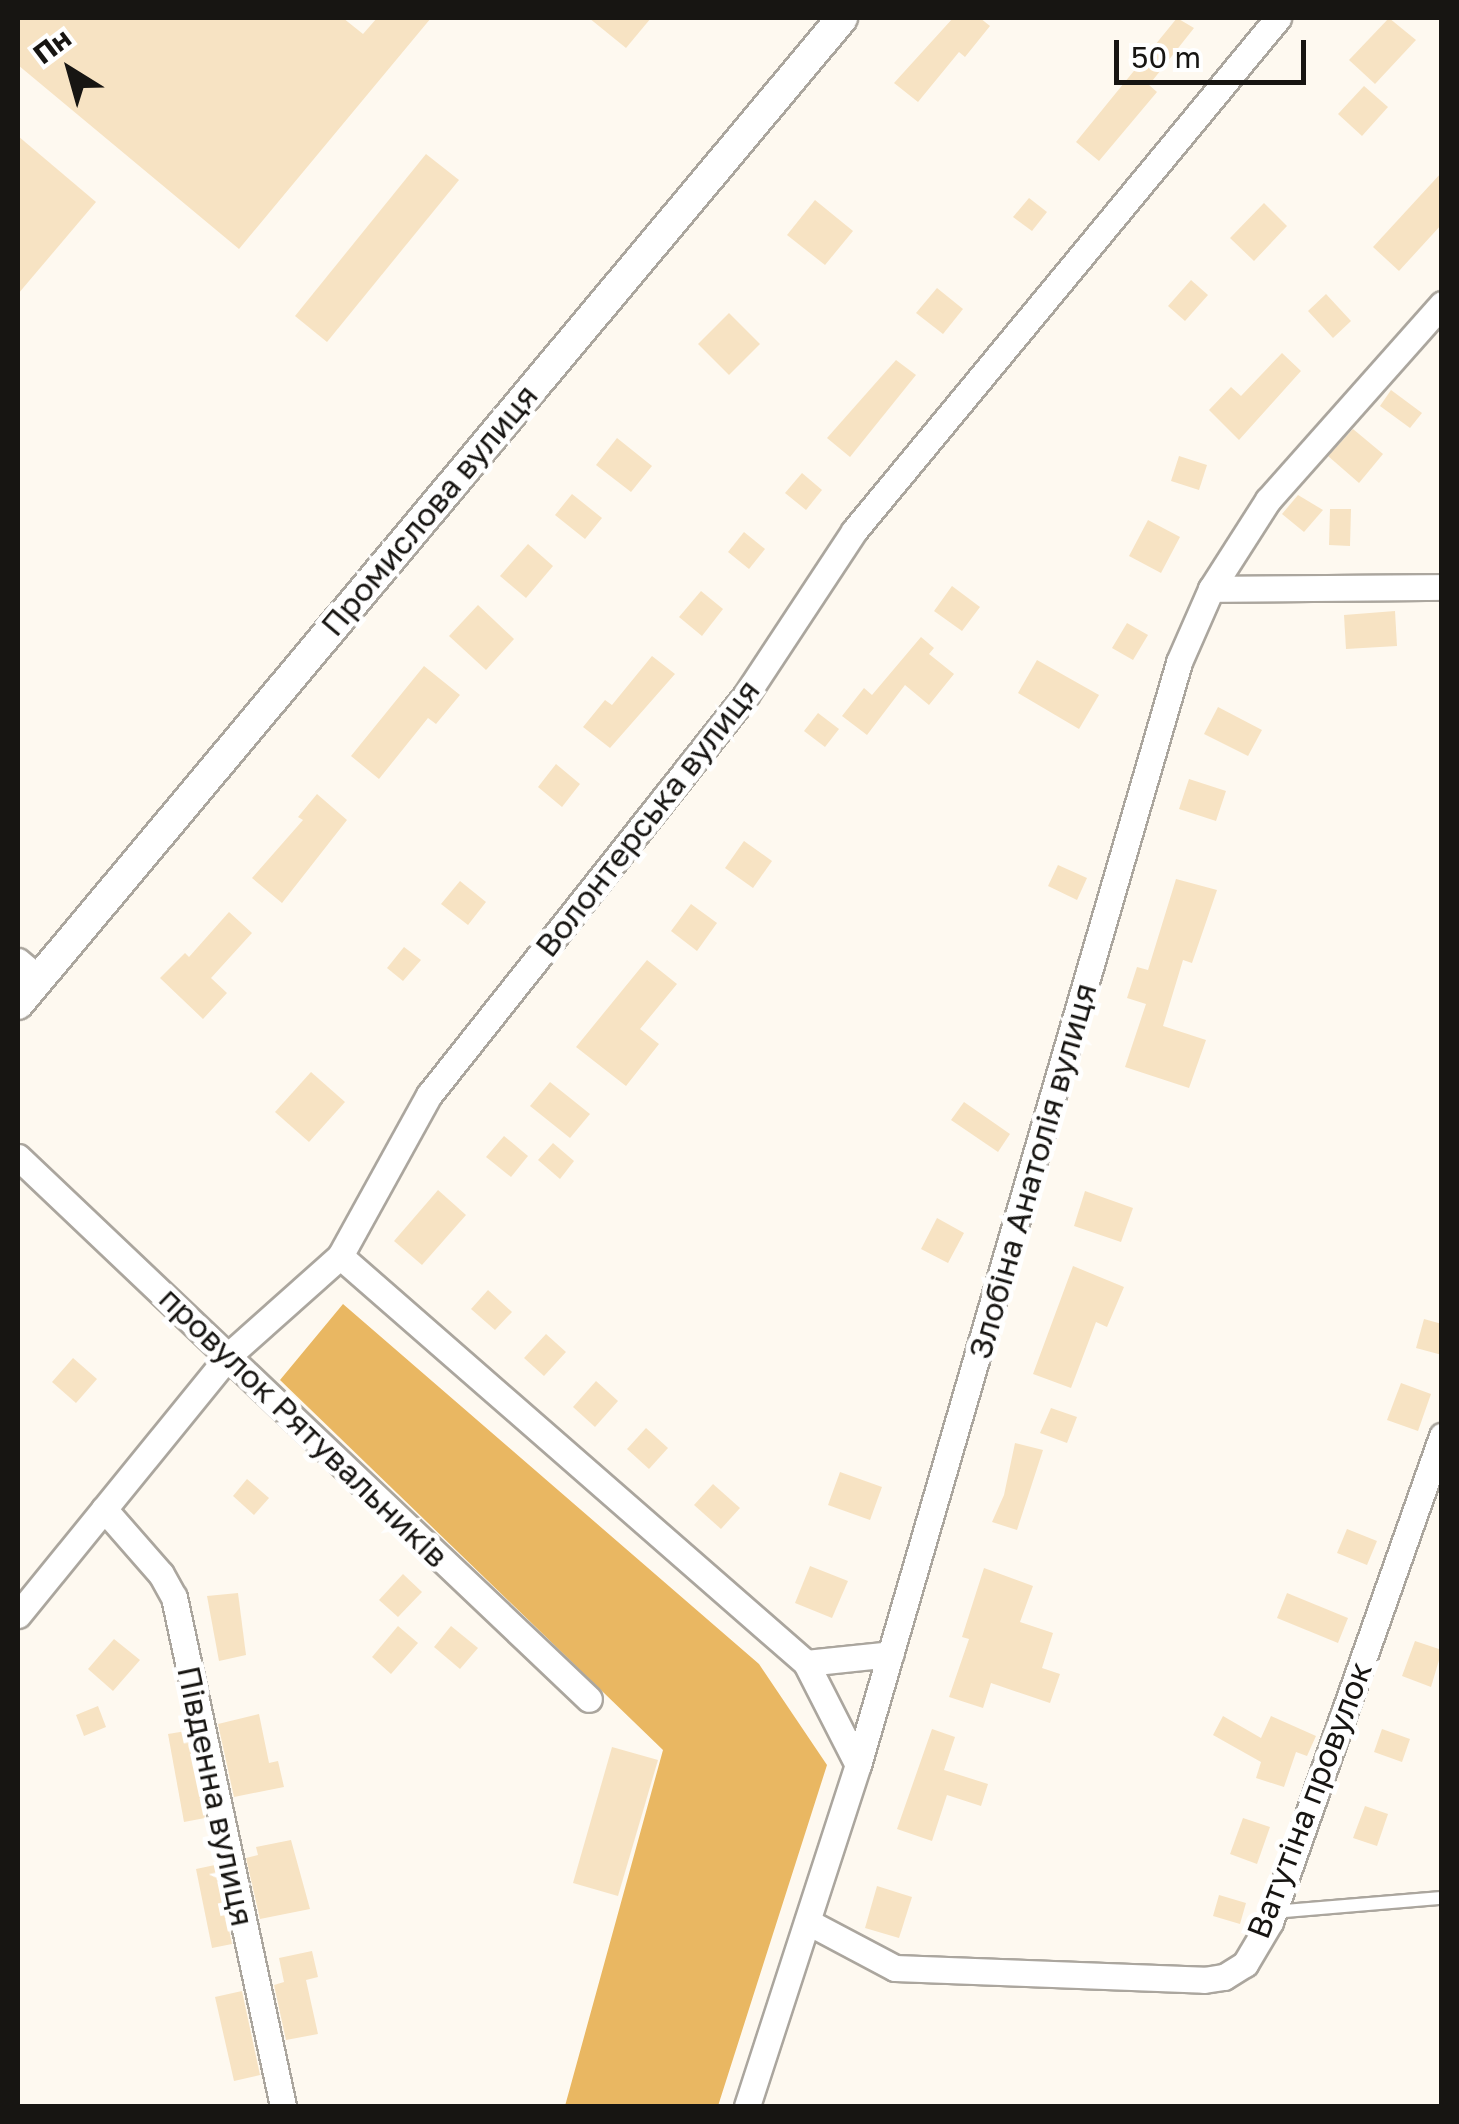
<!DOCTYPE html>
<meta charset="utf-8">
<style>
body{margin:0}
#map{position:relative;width:1459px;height:2124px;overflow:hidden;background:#fef9f0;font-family:"Golos Text",sans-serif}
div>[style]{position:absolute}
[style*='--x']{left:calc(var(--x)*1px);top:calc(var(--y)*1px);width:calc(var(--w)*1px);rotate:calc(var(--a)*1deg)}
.forest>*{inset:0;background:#e9b762}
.building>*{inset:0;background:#f7e3c3}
.roads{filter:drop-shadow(2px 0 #aba69e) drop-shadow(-2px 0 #aba69e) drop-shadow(0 2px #aba69e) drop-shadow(0 -2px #aba69e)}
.service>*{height:12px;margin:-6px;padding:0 6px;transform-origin:6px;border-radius:6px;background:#fff}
.minor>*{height:25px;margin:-12.5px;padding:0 12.5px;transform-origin:12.5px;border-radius:12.5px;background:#fff}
.tertiary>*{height:30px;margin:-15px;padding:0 15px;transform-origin:15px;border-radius:15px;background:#fff}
span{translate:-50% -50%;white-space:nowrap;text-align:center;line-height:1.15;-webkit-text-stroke:10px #fff;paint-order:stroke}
.street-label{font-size:32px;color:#171512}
.frame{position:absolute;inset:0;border:20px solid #171512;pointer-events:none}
.north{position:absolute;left:20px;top:20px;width:100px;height:100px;-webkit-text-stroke:8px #fff;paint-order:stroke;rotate:323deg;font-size:28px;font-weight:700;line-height:40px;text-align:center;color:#171512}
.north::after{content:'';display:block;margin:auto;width:35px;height:45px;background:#171512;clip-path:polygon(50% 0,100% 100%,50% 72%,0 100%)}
.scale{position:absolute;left:1114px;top:40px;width:192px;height:45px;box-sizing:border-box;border:5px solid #171512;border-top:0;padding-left:12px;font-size:30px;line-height:35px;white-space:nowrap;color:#171512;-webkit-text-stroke:8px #fff;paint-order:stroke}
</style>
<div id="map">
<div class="forest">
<i style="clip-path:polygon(343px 1304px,759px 1664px,827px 1765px,718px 2106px,565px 2106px,663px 1750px,280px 1380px)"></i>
</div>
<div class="building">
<i style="clip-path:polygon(18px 18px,343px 18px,363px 34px,377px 18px,431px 18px,239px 249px,18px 65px)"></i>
<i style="clip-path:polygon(589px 18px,651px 18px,626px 48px)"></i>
<i style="clip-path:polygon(953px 18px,980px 18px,990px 26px,965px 57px,959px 52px,918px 102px,894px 83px)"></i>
<i style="clip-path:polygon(1177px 18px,1194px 28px,1149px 85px,1157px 92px,1099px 161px,1076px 142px)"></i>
<i style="clip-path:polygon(1389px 18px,1416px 40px,1375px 84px,1349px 60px)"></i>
<i style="clip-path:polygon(1364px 86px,1388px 107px,1362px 136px,1338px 114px)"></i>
<i style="clip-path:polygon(18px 136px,96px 202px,18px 294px)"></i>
<i style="clip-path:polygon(426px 154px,459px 180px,327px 342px,295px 316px)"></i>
<i style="clip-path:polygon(1442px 172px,1442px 224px,1399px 271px,1373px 247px)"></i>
<i style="clip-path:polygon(1029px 198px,1047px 212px,1032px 231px,1013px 217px)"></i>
<i style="clip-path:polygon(815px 200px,853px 231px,825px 265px,787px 235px)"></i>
<i style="clip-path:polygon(1264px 203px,1287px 226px,1254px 261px,1230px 238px)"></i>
<i style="clip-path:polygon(1191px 280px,1208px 295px,1185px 321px,1168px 306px)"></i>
<i style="clip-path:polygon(937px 288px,963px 309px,943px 334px,916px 313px)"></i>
<i style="clip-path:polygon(1326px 294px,1351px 321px,1333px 338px,1308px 311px)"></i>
<i style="clip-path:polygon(729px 313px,760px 344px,729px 375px,698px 344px)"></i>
<i style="clip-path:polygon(1282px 353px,1301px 371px,1239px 440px,1209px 410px,1231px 387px,1241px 396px)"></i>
<i style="clip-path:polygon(896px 360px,916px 375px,850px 457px,827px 438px)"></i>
<i style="clip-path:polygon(1391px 390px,1422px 413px,1410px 428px,1380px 406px)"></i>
<i style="clip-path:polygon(1353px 429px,1383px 454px,1359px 483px,1328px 456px)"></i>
<i style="clip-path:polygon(617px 438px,652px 466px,631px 492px,596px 465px)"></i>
<i style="clip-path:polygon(1179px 456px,1207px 465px,1199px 490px,1171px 481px)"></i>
<i style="clip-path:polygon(802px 473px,822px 490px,806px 510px,785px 493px)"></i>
<i style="clip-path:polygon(572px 494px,602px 518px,585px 539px,555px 515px)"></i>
<i style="clip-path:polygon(1298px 495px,1323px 510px,1304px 532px,1282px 514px)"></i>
<i style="clip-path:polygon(1330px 509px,1351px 509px,1350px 546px,1329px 545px)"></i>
<i style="clip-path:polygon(1148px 520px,1180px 537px,1161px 573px,1129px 556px)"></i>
<i style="clip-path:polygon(744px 532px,765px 549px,749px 569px,728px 552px)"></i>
<i style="clip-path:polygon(528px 544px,553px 566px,526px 598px,500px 576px)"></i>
<i style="clip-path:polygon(952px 586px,980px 607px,962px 631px,934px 611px)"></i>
<i style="clip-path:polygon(701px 591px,723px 609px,702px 636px,679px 617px)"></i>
<i style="clip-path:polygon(478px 605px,514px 639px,486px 670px,449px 636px)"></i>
<i style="clip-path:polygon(1395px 611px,1397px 646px,1346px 649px,1344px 615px)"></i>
<i style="clip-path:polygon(1127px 623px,1148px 635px,1133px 660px,1112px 648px)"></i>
<i style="clip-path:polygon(921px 637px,934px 648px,929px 654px,954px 674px,929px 705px,905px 685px,867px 735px,842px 716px,864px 688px,872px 695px)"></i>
<i style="clip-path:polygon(652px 656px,675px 674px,610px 748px,583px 727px,605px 700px,612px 705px)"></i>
<i style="clip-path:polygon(1037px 660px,1099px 695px,1079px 729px,1018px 693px)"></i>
<i style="clip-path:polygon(424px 666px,460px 695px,436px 724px,428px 718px,379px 779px,351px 756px)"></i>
<i style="clip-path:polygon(1218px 707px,1262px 730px,1248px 756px,1204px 734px)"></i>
<i style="clip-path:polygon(818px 713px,839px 729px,825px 747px,804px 731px)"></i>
<i style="clip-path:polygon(556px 764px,580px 784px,562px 807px,538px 787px)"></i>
<i style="clip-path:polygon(1189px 779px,1226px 791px,1216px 821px,1179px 809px)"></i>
<i style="clip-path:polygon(317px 794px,347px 820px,282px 903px,252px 878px,303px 820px,298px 817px)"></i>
<i style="clip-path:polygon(744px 841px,772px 861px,753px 888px,725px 868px)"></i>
<i style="clip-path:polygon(1058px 865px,1087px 878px,1077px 900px,1048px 886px)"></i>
<i style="clip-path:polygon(1176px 879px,1217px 890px,1192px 963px,1183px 960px,1163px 1026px,1206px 1040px,1189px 1088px,1125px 1067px,1146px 1004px,1127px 998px,1137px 967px,1148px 970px)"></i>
<i style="clip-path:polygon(460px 881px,486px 902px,468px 925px,441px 904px)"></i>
<i style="clip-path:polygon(691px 904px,717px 923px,697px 951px,671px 931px)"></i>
<i style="clip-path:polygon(229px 912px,252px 933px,211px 978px,227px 993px,203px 1019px,160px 978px,185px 953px,189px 957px)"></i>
<i style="clip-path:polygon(404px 947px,421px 960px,403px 981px,387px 968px)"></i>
<i style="clip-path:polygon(647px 960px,677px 984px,640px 1029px,659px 1044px,626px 1086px,576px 1047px)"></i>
<i style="clip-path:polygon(311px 1072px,345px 1102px,309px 1142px,275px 1112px)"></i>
<i style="clip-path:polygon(550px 1082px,590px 1114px,570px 1138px,530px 1106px)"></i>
<i style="clip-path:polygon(964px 1102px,1010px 1134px,998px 1152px,951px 1120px)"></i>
<i style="clip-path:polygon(504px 1136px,528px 1156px,511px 1177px,486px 1157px)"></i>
<i style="clip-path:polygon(553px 1143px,574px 1161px,560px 1179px,538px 1160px)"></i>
<i style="clip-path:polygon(438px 1190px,466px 1215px,422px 1265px,394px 1241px)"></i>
<i style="clip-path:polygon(1085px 1191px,1133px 1208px,1121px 1242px,1074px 1226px)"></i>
<i style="clip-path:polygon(937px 1218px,964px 1233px,948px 1263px,921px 1249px)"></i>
<i style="clip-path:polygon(1073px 1266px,1124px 1287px,1107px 1327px,1096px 1322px,1071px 1388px,1033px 1374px)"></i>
<i style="clip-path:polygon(488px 1290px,512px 1312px,495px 1330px,471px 1309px)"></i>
<i style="clip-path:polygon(1424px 1319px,1442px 1324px,1442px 1355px,1416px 1348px)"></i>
<i style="clip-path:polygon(546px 1334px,566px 1352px,544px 1376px,524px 1358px)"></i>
<i style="clip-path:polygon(73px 1358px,97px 1379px,76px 1403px,52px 1382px)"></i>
<i style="clip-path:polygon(596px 1381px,618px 1401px,595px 1427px,573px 1407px)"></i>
<i style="clip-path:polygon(1401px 1383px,1431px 1394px,1418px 1431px,1387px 1420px)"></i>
<i style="clip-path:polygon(1051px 1408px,1077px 1417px,1067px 1443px,1040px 1433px)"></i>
<i style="clip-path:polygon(646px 1428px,668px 1448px,649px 1469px,627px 1449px)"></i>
<i style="clip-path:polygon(1015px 1443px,1043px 1450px,1017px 1530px,992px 1522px,1004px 1495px)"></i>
<i style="clip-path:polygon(840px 1472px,882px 1487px,870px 1520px,828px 1505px)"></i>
<i style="clip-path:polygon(247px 1479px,269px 1498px,254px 1515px,233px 1496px)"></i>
<i style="clip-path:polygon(713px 1484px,740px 1508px,721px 1529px,694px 1505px)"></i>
<i style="clip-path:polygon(1347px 1529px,1377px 1541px,1367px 1565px,1337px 1553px)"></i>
<i style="clip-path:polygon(810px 1566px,848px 1581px,832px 1618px,795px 1603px)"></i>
<i style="clip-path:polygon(984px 1568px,1033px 1586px,1020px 1622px,1053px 1633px,1042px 1668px,1060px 1674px,1050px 1703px,991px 1683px,983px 1708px,949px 1697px,969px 1639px,962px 1637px)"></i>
<i style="clip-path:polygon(403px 1574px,422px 1592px,398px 1617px,379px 1600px)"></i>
<i style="clip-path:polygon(238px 1593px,246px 1655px,219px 1661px,207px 1596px)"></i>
<i style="clip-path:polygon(1287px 1593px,1348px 1618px,1338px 1643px,1277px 1618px)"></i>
<i style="clip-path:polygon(398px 1626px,418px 1643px,391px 1674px,372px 1657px)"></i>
<i style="clip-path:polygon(451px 1626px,478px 1648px,460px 1669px,434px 1647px)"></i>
<i style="clip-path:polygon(114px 1639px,140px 1660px,113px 1691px,88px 1669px)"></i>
<i style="clip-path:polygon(1415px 1641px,1442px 1650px,1431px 1687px,1402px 1676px)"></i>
<i style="clip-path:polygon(98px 1706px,106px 1727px,84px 1736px,76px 1715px)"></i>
<i style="clip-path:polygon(259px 1714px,269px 1763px,278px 1761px,284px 1787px,234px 1797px,218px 1724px)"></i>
<i style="clip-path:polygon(1223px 1716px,1261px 1738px,1271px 1716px,1316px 1736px,1307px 1756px,1296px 1752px,1284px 1787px,1256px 1778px,1261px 1762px,1213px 1735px)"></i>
<i style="clip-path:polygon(932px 1729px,955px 1737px,944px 1770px,988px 1784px,981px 1806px,947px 1795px,932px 1841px,897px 1829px)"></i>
<i style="clip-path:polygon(1382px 1729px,1410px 1739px,1402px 1762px,1374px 1752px)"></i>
<i style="clip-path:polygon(186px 1731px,205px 1818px,184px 1822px,168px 1734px)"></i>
<i style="clip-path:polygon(612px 1747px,658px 1760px,618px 1896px,573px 1883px)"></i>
<i style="clip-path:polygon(1365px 1806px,1388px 1814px,1377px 1846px,1353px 1838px)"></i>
<i style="clip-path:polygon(1243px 1818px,1270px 1827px,1257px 1864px,1230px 1854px)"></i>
<i style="clip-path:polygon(291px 1840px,310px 1909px,260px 1919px,246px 1858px,258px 1855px,256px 1847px)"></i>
<i style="clip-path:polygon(215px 1865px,232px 1944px,212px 1948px,196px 1869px)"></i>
<i style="clip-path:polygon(877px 1886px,912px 1897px,899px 1938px,865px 1928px)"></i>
<i style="clip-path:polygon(1219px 1895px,1246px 1903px,1240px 1924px,1213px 1916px)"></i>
<i style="clip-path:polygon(312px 1951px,318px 1977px,306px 1980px,318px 2034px,286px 2040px,274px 1985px,284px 1982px,279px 1958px)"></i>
<i style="clip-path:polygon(242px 1991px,260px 2075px,234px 2081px,215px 1997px)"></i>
</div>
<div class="roads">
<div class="service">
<i style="--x:1273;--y:1912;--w:169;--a:-4.8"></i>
</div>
<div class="minor">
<i style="--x:1211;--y:589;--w:231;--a:-0.5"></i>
<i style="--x:18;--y:961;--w:26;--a:40"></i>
<i style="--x:18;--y:1157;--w:787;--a:43.51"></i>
<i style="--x:340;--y:1256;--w:619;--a:41.13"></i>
<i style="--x:806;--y:1663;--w:114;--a:63"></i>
<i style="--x:104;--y:1509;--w:86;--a:48.8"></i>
<i style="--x:161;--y:1574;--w:26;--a:61"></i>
<i style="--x:174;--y:1597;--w:521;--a:77.91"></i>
<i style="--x:18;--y:1615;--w:335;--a:-50.9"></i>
<i style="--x:229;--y:1355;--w:149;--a:-41.7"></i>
<i style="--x:340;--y:1256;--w:184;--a:-61.1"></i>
<i style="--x:429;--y:1095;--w:510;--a:-51.6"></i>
<i style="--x:746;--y:695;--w:196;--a:-56.6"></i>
<i style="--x:854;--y:531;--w:666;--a:-50.43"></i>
<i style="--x:806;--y:1663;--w:85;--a:-6"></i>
<i style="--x:808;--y:1922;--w:98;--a:27.9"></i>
<i style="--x:895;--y:1968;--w:309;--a:2.2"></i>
<i style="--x:1204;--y:1980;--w:20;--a:-9"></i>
<i style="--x:1224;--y:1977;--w:25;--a:-32"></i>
<i style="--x:1245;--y:1964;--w:49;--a:-59.2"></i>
<i style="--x:1270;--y:1922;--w:516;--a:-70.51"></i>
<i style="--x:747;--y:2106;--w:359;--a:-72"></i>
<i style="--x:858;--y:1765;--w:1149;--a:-73.77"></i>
<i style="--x:1179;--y:662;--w:80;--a:-66.3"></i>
<i style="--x:1211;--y:589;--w:106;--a:-57.4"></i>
<i style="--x:1268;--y:500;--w:262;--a:-48.4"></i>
</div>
<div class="tertiary">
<i style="--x:18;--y:1004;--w:1285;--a:-50.11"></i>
</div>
</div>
<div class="street-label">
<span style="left:429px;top:510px;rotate:-50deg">Промислова вулиця</span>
<span style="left:647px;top:818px;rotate:-52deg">Волонтерська вулиця</span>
<span style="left:1032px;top:1171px;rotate:-74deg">Злобіна Анатолія вулиця</span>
<span style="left:304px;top:1427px;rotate:44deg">провулок Рятувальників</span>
<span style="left:216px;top:1796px;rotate:78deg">Південна вулиця</span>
<span style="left:1309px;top:1800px;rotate:-69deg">Ватутіна провулок</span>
</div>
<div class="frame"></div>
<div class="north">Пн</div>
<div class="scale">50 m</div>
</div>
